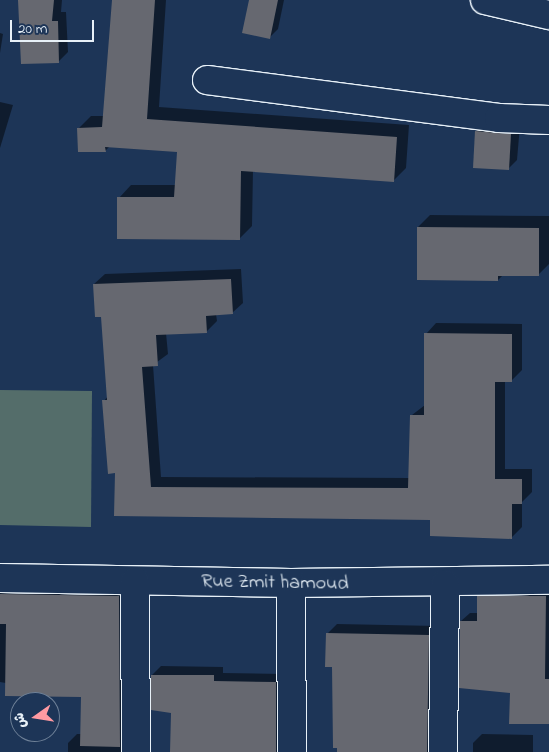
<!DOCTYPE html>
<meta charset="utf-8">
<style>
body{margin:0}
#map{position:relative;width:549px;height:752px;overflow:hidden;background:#1d3557;font-family:"Indie Flower","Playpen Sans Arabic",sans-serif}
div>[style]{position:absolute}
[style*='--x']{left:calc(var(--x)*1px);top:calc(var(--y)*1px);width:calc(var(--w)*1px);rotate:calc(var(--a)*1deg)}
.green>*{inset:0;background:#546d6a}
.shadow>*{inset:0;background:#0007}
.building>*{inset:0;background:#666870}
.roads{filter:drop-shadow(1px 0 #e8f1f8) drop-shadow(-1px 0 #e8f1f8) drop-shadow(0 1px #e8f1f8) drop-shadow(0 -1px #e8f1f8)}
.minor>*{height:28px;margin:-14px;padding:0 14px;transform-origin:14px;border-radius:14px;background:#1d3557}
span{translate:-50% -50%;white-space:nowrap;text-align:center;line-height:1.15;-webkit-text-stroke:5px #1d3557;paint-order:stroke}
.street-label{font-size:20px;color:#e8f1f8}
.north{position:absolute;left:10px;top:692px;width:50px;height:50px;box-sizing:border-box;background:#1d3557;border:1px solid #6e8097;border-radius:50%;rotate:257deg;font-size:14px;font-weight:700;line-height:20px;text-align:center;color:#e8f1f8}
.north::after{content:'';display:block;margin:auto;width:18px;height:22px;background:#ff9aa2;clip-path:polygon(50% 0,100% 100%,50% 72%,0 100%)}
.scale{position:absolute;left:10px;top:20px;width:84px;height:22px;box-sizing:border-box;border:2px solid #e8f1f8;border-top:0;padding-left:6px;font-size:15px;line-height:18px;white-space:nowrap;color:#e8f1f8;-webkit-text-stroke:4px #1d3557;paint-order:stroke}
</style>
<div id="map">
<div class="green">
<i style="clip-path:polygon(0 390px,92px 391px,91px 527px,0 525px)"></i>
</div>
<div class="shadow">
<i style="clip-path:polygon(20px 0,62px 0,61px 12px,66px 12px,68px 52px,59px 61px)"></i>
<i style="clip-path:polygon(113px 0,166px 0,159px 107px,409px 125px,406px 168px,393px 181px,253px 170px,252px 226px,240px 238px,119px 198px,131px 185px,176px 185px,178px 151px,110px 146px,105px 151px,79px 128px,91px 116px,104px 116px)"></i>
<i style="clip-path:polygon(251px 0,284px 0,278px 29px,269px 38px)"></i>
<i style="clip-path:polygon(0 33px,3px 34px,0 53px)"></i>
<i style="clip-path:polygon(0 102px,13px 105px,0 148px)"></i>
<i style="clip-path:polygon(485px 122px,520px 125px,517px 160px,508px 169px,476px 131px)"></i>
<i style="clip-path:polygon(430px 215px,549px 216px,549px 264px,538px 275px,503px 275px,498px 280px,418px 227px)"></i>
<i style="clip-path:polygon(241px 269px,243px 303px,232px 313px,216px 314px,217px 321px,206px 332px,166px 333px,168px 354px,153px 365px,161px 477px,410px 478px,412px 415px,425px 405px,426px 334px,436px 323px,522px 324px,522px 370px,511px 381px,505px 381px,505px 469px,532px 469px,532px 492px,522px 502px,522px 527px,511px 538px,431px 518px,115px 515px,116px 472px,104px 401px,108px 396px,102px 316px,94px 284px,105px 274px)"></i>
<i style="clip-path:polygon(0 583px,128px 587px,128px 752px,68px 752px,68px 743px,77px 734px,82px 734px,82px 696px,0 682px)"></i>
<i style="clip-path:polygon(549px 588px,549px 723px,511px 692px,461px 621px,470px 613px,478px 613px,479px 597px,487px 589px)"></i>
<i style="clip-path:polygon(337px 624px,438px 626px,437px 752px,338px 752px,333px 666px,327px 634px)"></i>
<i style="clip-path:polygon(161px 666px,223px 667px,223px 673px,284px 674px,285px 752px,171px 752px,172px 712px,152px 675px)"></i>
<i style="clip-path:polygon(482px 734px,533px 735px,533px 752px,473px 752px,473px 743px)"></i>
</div>
<div class="building">
<i style="clip-path:polygon(18px 0,54px 0,52px 21px,58px 21px,59px 63px,21px 64px)"></i>
<i style="clip-path:polygon(112px 0,155px 0,147px 119px,397px 137px,394px 182px,241px 171px,240px 240px,117px 239px,117px 197px,174px 197px,177px 152px,105px 147px,106px 152px,78px 152px,77px 128px,102px 127px)"></i>
<i style="clip-path:polygon(249px 0,278px 0,270px 39px,242px 33px)"></i>
<i style="clip-path:polygon(475px 131px,511px 134px,509px 170px,473px 168px)"></i>
<i style="clip-path:polygon(417px 227px,539px 228px,539px 276px,498px 276px,498px 281px,417px 280px)"></i>
<i style="clip-path:polygon(231px 279px,233px 314px,206px 316px,207px 333px,156px 335px,158px 366px,142px 367px,151px 487px,408px 488px,410px 415px,424px 415px,424px 333px,512px 334px,512px 382px,495px 382px,495px 479px,522px 479px,522px 504px,512px 504px,512px 539px,430px 536px,430px 520px,114px 516px,115px 473px,108px 474px,102px 400px,107px 400px,101px 317px,95px 317px,93px 284px)"></i>
<i style="clip-path:polygon(0 594px,119px 596px,120px 747px,80px 746px,81px 697px,5px 696px,6px 624px,0 624px)"></i>
<i style="clip-path:polygon(477px 596px,546px 596px,545px 679px,549px 679px,549px 724px,509px 724px,510px 693px,459px 688px,460px 621px,477px 621px)"></i>
<i style="clip-path:polygon(326px 633px,429px 635px,427px 752px,337px 752px,337px 748px,333px 748px,332px 667px,325px 667px)"></i>
<i style="clip-path:polygon(151px 675px,214px 675px,214px 681px,276px 682px,276px 752px,170px 752px,171px 713px,151px 710px)"></i>
</div>
<div class="roads">
<div class="minor">
<i style="--x:485;--y:0;--w:66;--a:13.2"></i>
<i style="--x:207;--y:80;--w:294;--a:7.4"></i>
<i style="--x:499;--y:118;--w:50;--a:2.3"></i>
<i style="--x:0;--y:578;--w:291;--a:1"></i>
<i style="--x:291;--y:583;--w:258;--a:-0.7"></i>
<i style="--x:135;--y:581;--w:171;--a:89.7"></i>
<i style="--x:291;--y:583;--w:169;--a:89.7"></i>
<i style="--x:443;--y:752;--w:168;--a:-89.3"></i>
</div>
</div>
<div class="street-label">
<span style="left:275px;top:583px;rotate:1deg">Rue Zmit hamoud</span>
</div>
<div class="north">ش</div>
<div class="scale">20 m</div>
</div>
